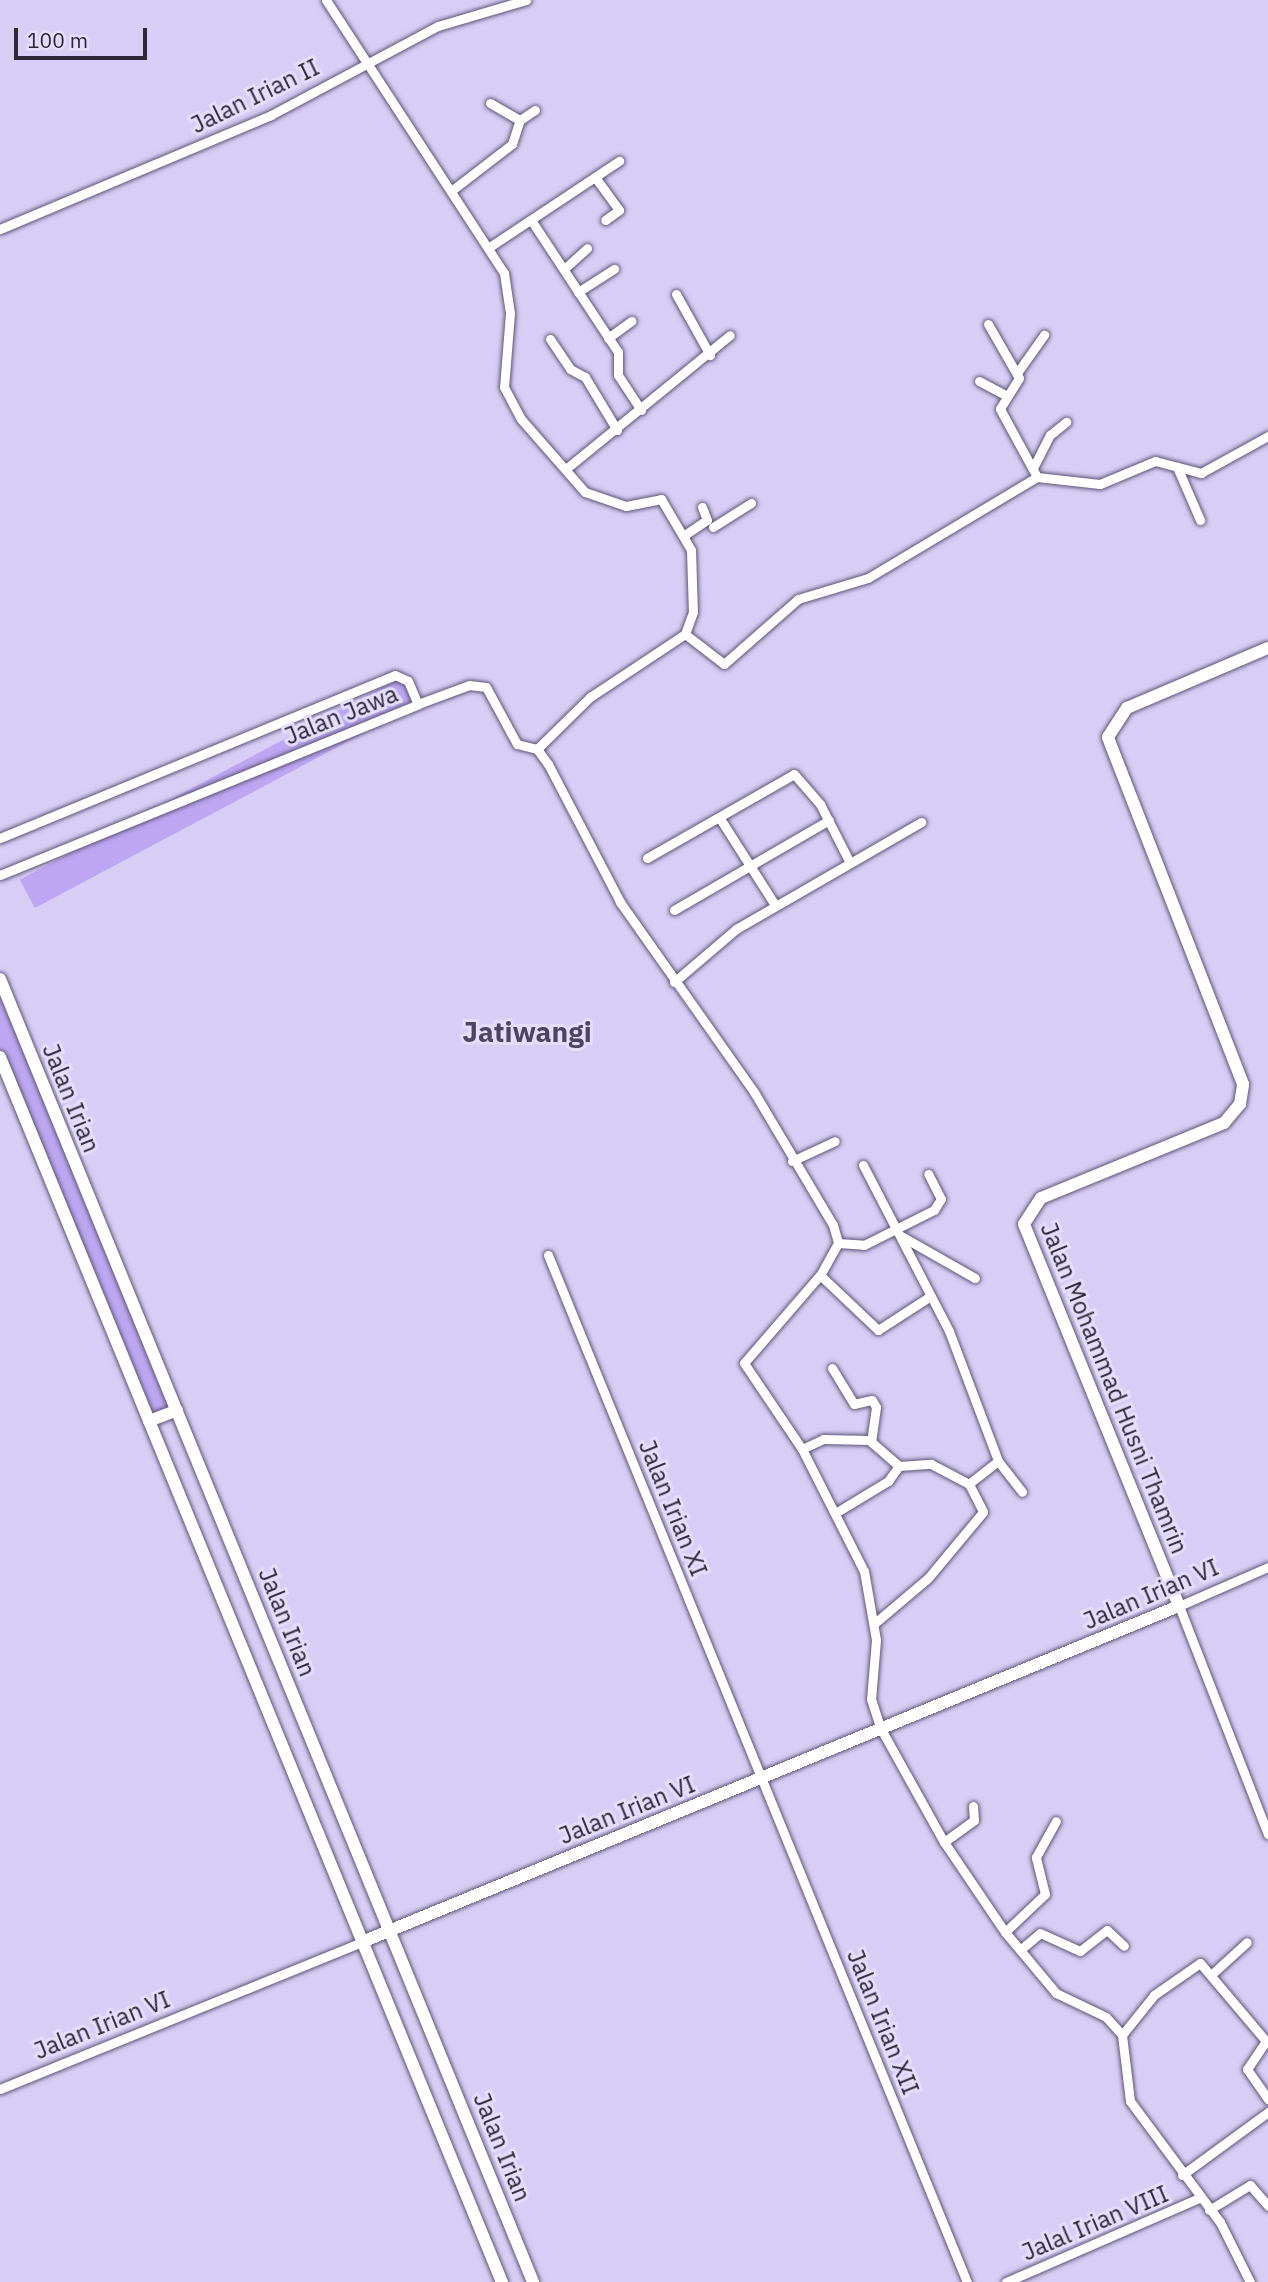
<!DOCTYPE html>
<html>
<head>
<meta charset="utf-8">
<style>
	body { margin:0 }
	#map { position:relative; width:1268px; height:2282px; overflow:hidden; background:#d8cef5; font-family:"IBM Plex Sans",sans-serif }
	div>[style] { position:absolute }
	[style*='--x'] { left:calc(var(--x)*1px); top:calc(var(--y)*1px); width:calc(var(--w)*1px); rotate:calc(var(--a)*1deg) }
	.green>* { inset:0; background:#bda7f2; transform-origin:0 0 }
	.roads { filter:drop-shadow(0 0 2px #5f5677) drop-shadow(0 0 2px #5f5677) }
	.street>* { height:9px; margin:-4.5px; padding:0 4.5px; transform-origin:4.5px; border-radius:4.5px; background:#fff }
	.secondary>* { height:12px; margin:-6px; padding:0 6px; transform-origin:6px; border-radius:6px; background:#fff }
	span { translate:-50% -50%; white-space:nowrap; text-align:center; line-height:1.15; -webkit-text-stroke:6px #e4ddfc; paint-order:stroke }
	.street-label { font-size:24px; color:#2c2837 }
	.quarter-label { font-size:28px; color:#4d4363; font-weight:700 }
	.scale { position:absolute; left:14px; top:28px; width:133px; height:32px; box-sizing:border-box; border:4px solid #2c2837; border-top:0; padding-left:9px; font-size:21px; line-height:24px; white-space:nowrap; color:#2c2837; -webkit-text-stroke:5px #e4ddfc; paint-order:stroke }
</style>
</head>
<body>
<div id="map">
	<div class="green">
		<i style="left:403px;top:676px;width:32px;height:434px;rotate:62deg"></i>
		<i style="clip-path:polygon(0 979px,177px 1410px,149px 1421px,0 1058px)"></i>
	</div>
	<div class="roads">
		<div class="street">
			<i style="--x:326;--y:0;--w:326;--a:56.9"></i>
			<i style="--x:504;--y:273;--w:40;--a:81.5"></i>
			<i style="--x:510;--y:313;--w:74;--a:94.6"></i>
			<i style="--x:504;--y:387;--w:36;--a:62"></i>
			<i style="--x:521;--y:419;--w:97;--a:48.8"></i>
			<i style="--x:585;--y:492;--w:43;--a:18.9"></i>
			<i style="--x:626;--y:506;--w:36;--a:-11"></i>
			<i style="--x:661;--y:499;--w:59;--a:59.5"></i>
			<i style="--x:691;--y:550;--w:62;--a:88.2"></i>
			<i style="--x:693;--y:612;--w:23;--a:110"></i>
			<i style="--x:685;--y:634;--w:114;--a:146.4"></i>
			<i style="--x:590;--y:697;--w:74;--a:135.5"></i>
			<i style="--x:490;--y:103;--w:34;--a:30"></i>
			<i style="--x:595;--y:177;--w:41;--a:54"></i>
			<i style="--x:619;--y:210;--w:17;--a:144"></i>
			<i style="--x:451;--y:191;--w:77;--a:-37.6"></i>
			<i style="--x:512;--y:144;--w:25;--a:-72"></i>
			<i style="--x:520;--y:120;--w:18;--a:-34"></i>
			<i style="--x:531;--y:220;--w:158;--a:56.6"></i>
			<i style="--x:618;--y:352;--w:23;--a:90"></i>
			<i style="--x:618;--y:375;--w:42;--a:56.7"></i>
			<i style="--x:0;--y:229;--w:294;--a:-22.8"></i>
			<i style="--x:271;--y:115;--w:189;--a:-28.1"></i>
			<i style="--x:438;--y:26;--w:92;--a:-16.5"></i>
			<i style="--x:491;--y:246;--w:154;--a:-33.6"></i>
			<i style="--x:564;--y:269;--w:31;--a:-42"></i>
			<i style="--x:578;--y:292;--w:43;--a:-32.6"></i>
			<i style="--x:676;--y:294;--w:70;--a:60.9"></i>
			<i style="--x:988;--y:324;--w:62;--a:60.1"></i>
			<i style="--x:1019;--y:378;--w:36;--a:122"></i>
			<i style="--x:1000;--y:409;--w:77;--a:61.4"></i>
			<i style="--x:608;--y:338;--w:29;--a:-36"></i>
			<i style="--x:550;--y:339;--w:36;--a:56"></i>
			<i style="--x:570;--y:369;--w:17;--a:28"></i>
			<i style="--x:585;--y:377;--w:62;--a:58.9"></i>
			<i style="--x:1017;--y:373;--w:47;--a:-54.6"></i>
			<i style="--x:979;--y:381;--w:32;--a:28"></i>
			<i style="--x:1177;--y:467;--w:58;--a:66.5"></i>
			<i style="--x:567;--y:468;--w:210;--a:-39.2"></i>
			<i style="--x:1033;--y:468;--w:37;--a:-63"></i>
			<i style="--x:1050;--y:435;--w:21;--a:-39"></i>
			<i style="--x:713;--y:527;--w:45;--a:-32.3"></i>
			<i style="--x:686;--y:534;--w:25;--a:-34"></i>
			<i style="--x:707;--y:520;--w:14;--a:-111"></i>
			<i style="--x:685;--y:634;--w:49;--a:37.6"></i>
			<i style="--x:724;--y:664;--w:98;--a:-41.3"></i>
			<i style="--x:798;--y:599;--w:73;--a:-16.7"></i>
			<i style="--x:868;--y:578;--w:197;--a:-30.9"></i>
			<i style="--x:1037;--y:477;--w:63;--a:6.3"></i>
			<i style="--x:1100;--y:484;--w:60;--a:-22.7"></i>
			<i style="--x:1155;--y:461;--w:48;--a:14.6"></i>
			<i style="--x:1201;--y:473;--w:77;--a:-28.9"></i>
			<i style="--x:719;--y:817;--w:104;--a:57.5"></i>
			<i style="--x:0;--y:838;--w:427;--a:-22.4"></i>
			<i style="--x:395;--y:675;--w:14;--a:25"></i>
			<i style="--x:408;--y:681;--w:25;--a:67"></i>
			<i style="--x:647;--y:858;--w:169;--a:-29.7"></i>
			<i style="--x:794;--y:774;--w:40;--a:49"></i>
			<i style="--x:820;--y:804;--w:66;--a:63"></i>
			<i style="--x:0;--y:875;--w:452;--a:-22.2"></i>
			<i style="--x:418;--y:704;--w:54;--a:-20.4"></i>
			<i style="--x:469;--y:685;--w:17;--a:7"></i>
			<i style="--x:486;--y:687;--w:65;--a:61.5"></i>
			<i style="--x:517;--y:744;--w:21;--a:14"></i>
			<i style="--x:537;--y:749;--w:19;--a:54"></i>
			<i style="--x:548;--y:764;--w:156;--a:62.4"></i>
			<i style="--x:620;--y:902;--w:232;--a:54.8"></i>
			<i style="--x:754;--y:1092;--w:155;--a:59.3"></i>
			<i style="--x:833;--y:1225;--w:19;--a:74"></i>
			<i style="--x:838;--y:1243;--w:37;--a:119"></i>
			<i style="--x:820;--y:1275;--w:116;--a:130.8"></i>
			<i style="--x:744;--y:1363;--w:104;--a:56"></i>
			<i style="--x:802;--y:1449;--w:137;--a:63.1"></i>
			<i style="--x:864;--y:1571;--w:70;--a:80.1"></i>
			<i style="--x:876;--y:1640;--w:59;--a:94.8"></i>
			<i style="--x:871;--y:1699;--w:32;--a:72"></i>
			<i style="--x:881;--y:1729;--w:129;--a:60.9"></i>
			<i style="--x:944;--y:1842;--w:109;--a:55.9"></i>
			<i style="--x:1005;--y:1932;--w:80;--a:50.1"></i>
			<i style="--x:1056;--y:1993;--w:55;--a:25.6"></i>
			<i style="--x:1106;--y:2017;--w:24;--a:48"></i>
			<i style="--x:1122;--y:2035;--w:66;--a:83.1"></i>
			<i style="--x:1130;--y:2101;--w:151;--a:53.4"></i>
			<i style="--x:1220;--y:2222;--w:67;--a:63.4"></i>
			<i style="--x:674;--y:910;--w:179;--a:-30.1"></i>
			<i style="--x:674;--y:982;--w:82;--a:-40.5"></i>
			<i style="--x:736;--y:929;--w:214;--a:-30"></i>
			<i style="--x:792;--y:1161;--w:47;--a:-24.9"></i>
			<i style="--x:863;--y:1165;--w:187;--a:62.6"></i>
			<i style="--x:949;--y:1331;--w:139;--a:69.3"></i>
			<i style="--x:998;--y:1461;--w:37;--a:142"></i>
			<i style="--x:969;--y:1484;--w:31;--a:63"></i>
			<i style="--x:983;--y:1512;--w:86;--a:129.8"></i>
			<i style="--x:928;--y:1578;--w:70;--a:139.7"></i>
			<i style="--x:901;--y:1236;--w:85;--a:29.6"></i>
			<i style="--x:838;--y:1243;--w:26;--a:4"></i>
			<i style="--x:864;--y:1245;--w:78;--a:-26.6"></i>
			<i style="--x:934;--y:1210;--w:13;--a:-58"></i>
			<i style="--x:941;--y:1199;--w:28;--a:-117"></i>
			<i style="--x:548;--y:1255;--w:1109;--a:67.81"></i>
			<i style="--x:820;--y:1275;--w:80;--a:43.5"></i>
			<i style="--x:878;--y:1330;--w:61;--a:-32.9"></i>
			<i style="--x:832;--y:1368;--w:42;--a:58.6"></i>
			<i style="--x:854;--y:1404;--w:18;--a:-13"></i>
			<i style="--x:872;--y:1400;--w:8;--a:60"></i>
			<i style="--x:876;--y:1407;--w:35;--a:98"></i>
			<i style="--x:802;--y:1449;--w:23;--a:-25"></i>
			<i style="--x:823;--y:1439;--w:46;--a:1.2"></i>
			<i style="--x:869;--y:1440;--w:40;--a:41"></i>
			<i style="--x:899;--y:1466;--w:32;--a:-4"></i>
			<i style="--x:931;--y:1464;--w:43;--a:27.8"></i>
			<i style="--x:998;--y:1461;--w:39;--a:52"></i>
			<i style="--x:837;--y:1512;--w:60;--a:-31.3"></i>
			<i style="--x:888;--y:1481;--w:19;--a:-54"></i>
			<i style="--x:1268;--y:1567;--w:97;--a:156.3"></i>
			<i style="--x:1179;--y:1606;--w:245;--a:68.7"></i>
			<i style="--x:944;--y:1842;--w:37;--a:-36"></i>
			<i style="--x:974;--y:1820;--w:14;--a:-94"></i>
			<i style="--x:1005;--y:1932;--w:55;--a:-43.5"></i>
			<i style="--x:1045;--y:1894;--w:38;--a:-104"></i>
			<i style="--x:1036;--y:1857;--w:41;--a:-60.9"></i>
			<i style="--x:1020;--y:1950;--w:26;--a:-40"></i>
			<i style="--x:1040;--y:1933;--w:44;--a:24.2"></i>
			<i style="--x:1080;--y:1951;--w:34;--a:-38"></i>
			<i style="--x:1107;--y:1930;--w:23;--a:43"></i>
			<i style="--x:1212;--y:1974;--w:47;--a:-42.4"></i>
			<i style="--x:1122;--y:2035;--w:51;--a:-51.3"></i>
			<i style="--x:1154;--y:1995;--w:56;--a:-34.8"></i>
			<i style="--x:1200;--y:1963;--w:102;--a:49.8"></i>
			<i style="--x:1266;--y:2041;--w:34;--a:124"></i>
			<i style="--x:1247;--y:2069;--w:37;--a:55"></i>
			<i style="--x:0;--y:2089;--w:391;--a:-22.1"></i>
			<i style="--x:1182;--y:2175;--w:107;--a:-36.2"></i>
			<i style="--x:1209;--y:2210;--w:48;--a:-31.4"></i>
			<i style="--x:1250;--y:2185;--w:28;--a:49"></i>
			<i style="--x:1006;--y:2282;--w:210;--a:-23.5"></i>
		</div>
		<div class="secondary">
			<i style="--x:0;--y:979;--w:1408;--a:67.75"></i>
			<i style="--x:0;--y:1057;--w:1324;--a:67.72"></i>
			<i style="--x:149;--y:1421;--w:30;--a:-21"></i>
			<i style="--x:362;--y:1942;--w:883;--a:-22.36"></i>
			<i style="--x:1179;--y:1606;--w:412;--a:-112.1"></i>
			<i style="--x:1024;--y:1224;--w:31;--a:-57"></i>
			<i style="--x:1041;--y:1198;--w:198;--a:-22.3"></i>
			<i style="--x:1224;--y:1123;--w:25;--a:-50"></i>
			<i style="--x:1240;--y:1104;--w:20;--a:-81"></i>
			<i style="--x:1243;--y:1084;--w:372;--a:-111.3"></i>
			<i style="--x:1108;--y:737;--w:35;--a:-57"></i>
			<i style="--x:1127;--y:708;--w:153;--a:-23.1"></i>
		</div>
	</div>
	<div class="street-label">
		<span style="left:255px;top:96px;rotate:-26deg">Jalan Irian II</span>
		<span style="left:341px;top:715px;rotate:-22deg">Jalan Jawa</span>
		<span style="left:71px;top:1098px;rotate:68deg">Jalan Irian</span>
		<span style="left:1114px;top:1388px;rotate:68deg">Jalan Mohammad Husni Thamrin</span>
		<span style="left:673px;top:1508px;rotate:68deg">Jalan Irian XI</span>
		<span style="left:1151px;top:1594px;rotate:-23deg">Jalan Irian VI</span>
		<span style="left:287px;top:1622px;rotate:68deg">Jalan Irian</span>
		<span style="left:627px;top:1810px;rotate:-22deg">Jalan Irian VI</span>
		<span style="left:883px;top:2022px;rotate:68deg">Jalan Irian XII</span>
		<span style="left:102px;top:2025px;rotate:-22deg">Jalan Irian VI</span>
		<span style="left:502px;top:2147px;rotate:68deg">Jalan Irian</span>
		<span style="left:1095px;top:2223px;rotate:-23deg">Jalal Irian VIII</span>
	</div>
	<div class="quarter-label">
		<span style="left:527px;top:1032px">Jatiwangi</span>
	</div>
	<div class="scale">100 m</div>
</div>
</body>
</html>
